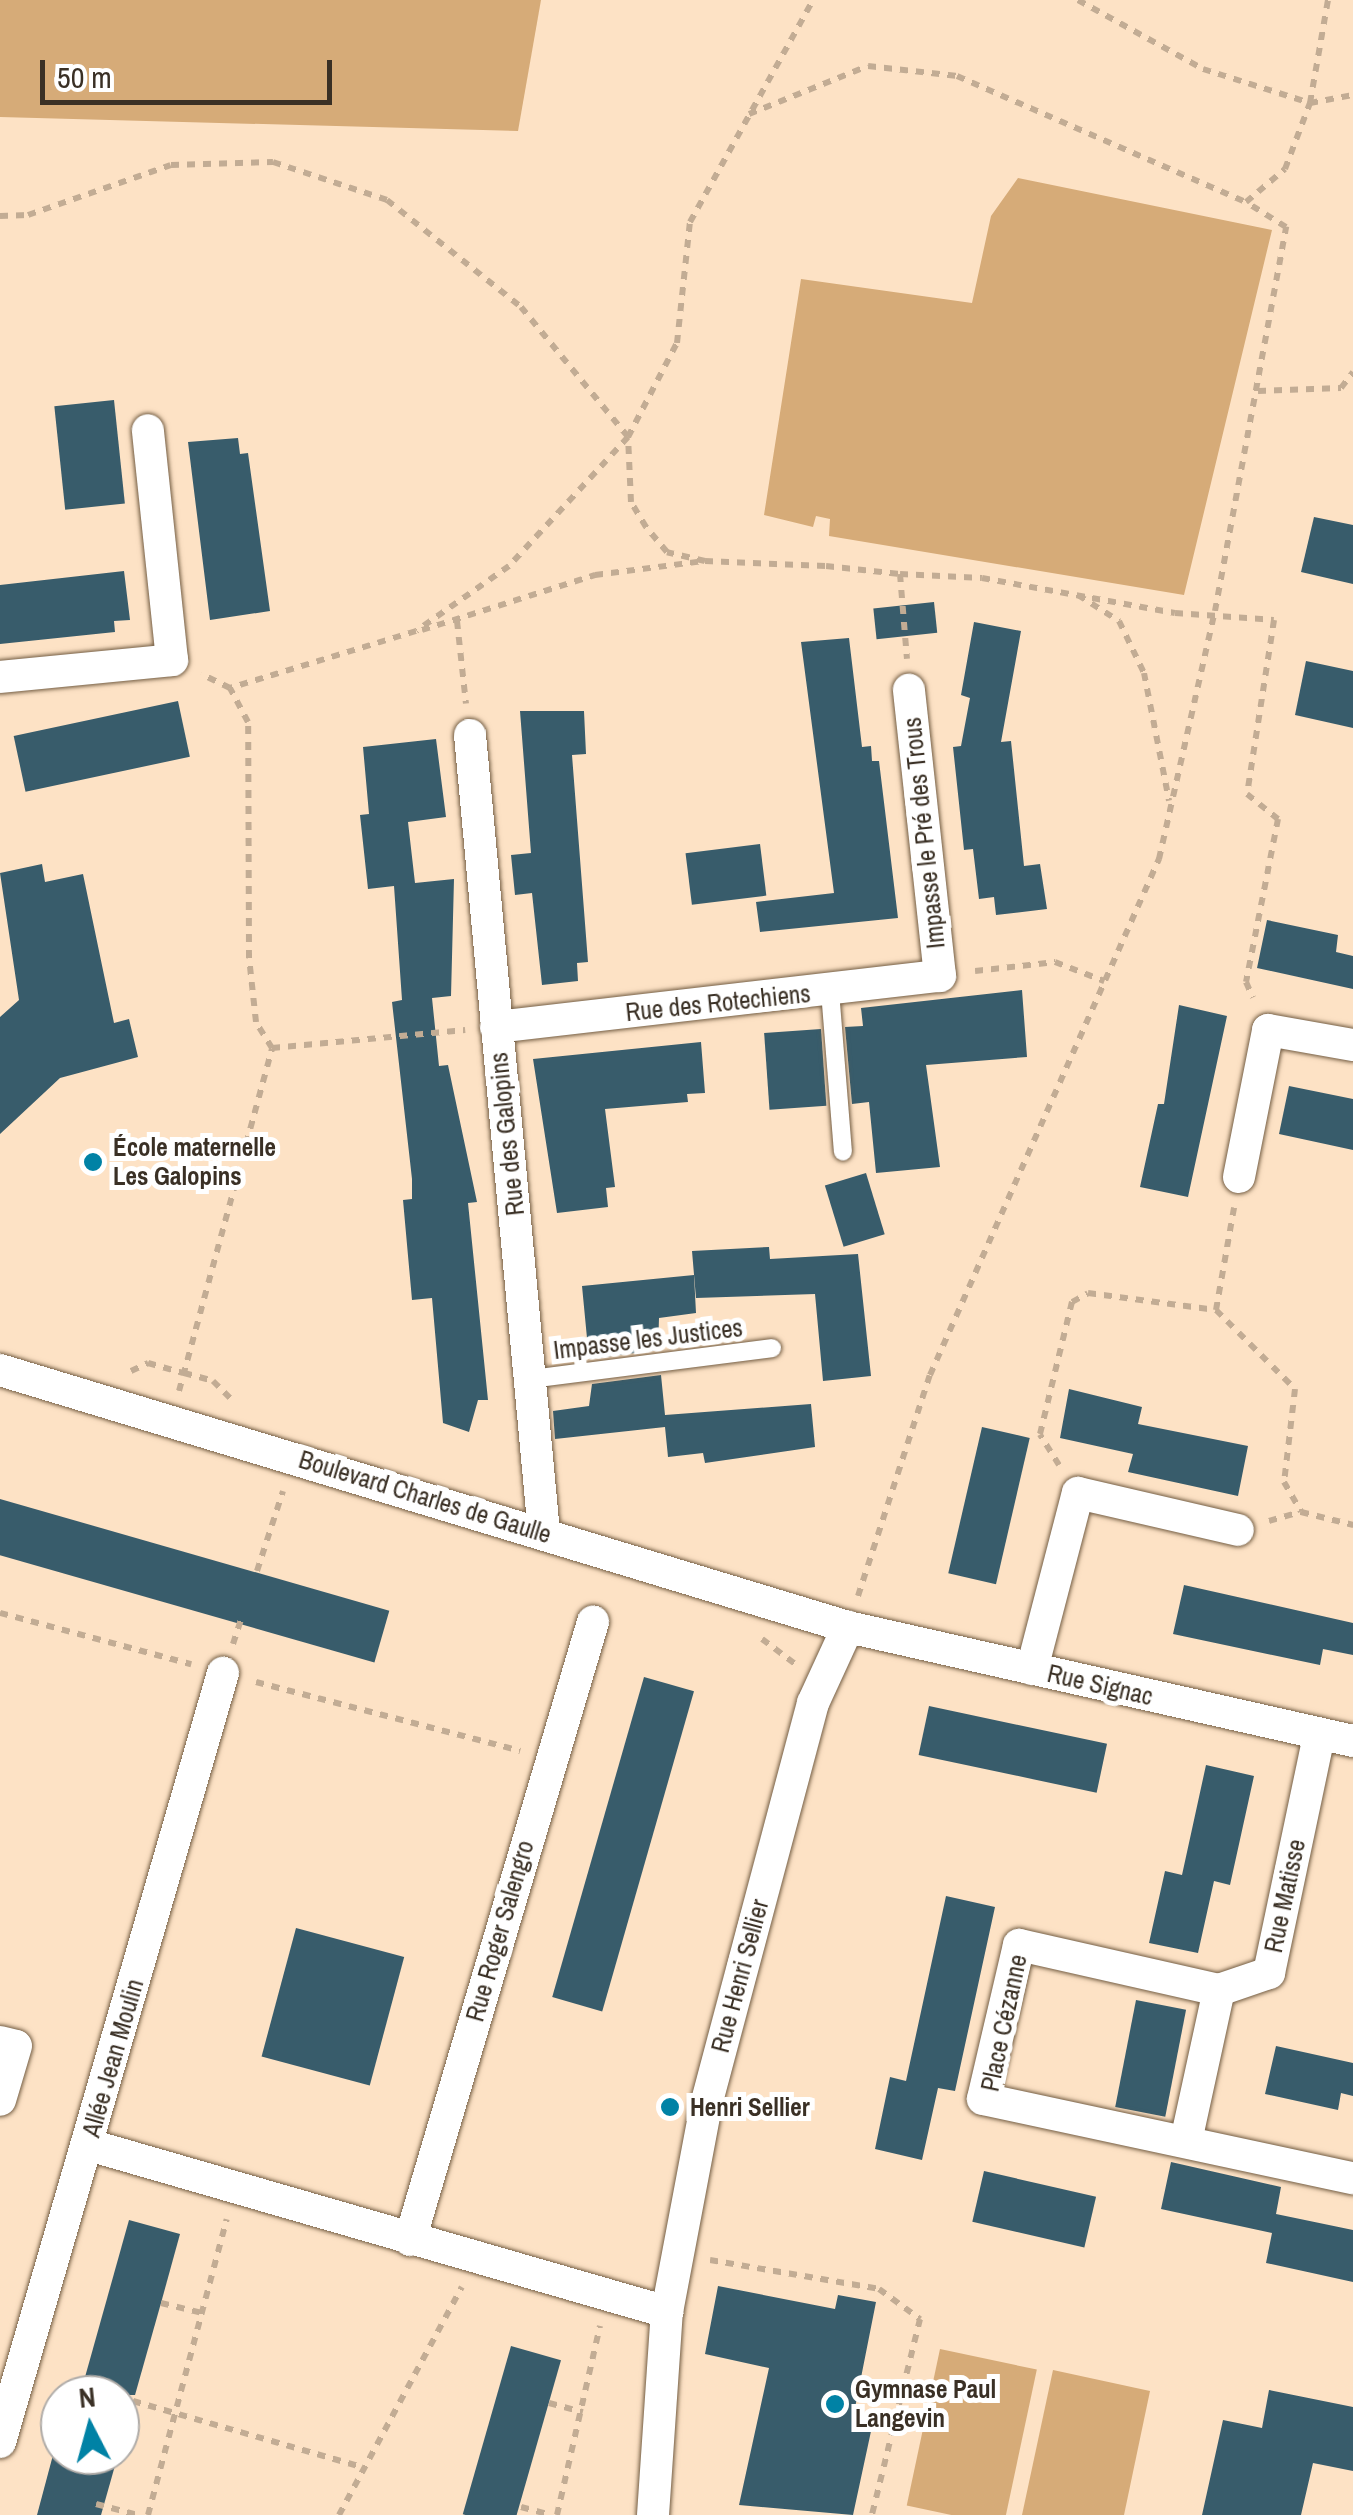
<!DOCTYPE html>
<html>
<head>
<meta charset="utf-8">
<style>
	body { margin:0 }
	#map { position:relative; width:1353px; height:2515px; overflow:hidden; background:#fde2c5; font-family:"Archivo Narrow",sans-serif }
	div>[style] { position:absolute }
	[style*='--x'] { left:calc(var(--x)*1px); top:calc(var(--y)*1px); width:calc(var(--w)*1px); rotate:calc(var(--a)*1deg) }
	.green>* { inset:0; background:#d6ab78; transform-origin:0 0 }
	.building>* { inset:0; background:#385c6b; transform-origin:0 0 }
	.path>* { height:6px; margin-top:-3px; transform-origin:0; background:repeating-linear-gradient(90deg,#c2ac94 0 8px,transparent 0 16px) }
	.roads { filter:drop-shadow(0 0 2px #745e44) drop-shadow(0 0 2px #745e44) }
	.lane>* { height:18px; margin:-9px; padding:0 9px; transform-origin:9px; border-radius:9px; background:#fff }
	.street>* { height:32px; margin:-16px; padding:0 16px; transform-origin:16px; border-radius:16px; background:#fff }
	.dots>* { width:28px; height:28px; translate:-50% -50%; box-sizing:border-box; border:5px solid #fff; border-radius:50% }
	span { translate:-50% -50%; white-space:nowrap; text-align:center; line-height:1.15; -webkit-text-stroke:10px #fff; paint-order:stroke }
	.street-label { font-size:25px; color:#3a3025 }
	.poi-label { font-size:25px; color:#3a3025; font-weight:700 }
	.left { translate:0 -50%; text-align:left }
	.north { position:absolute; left:40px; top:2375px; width:100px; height:100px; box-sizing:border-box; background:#fff; border:2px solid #b0aca8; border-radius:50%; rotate:354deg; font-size:28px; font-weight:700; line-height:40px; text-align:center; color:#3a3025 }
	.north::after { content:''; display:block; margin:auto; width:35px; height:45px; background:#0082a5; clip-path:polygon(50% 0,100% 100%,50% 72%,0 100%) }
	.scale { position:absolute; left:40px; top:60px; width:292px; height:45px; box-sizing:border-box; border:5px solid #3a3025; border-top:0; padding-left:12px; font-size:30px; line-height:35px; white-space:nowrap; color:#3a3025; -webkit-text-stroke:8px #fff; paint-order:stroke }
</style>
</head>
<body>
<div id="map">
	<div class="green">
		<i style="clip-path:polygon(0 0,541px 0,518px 131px,0 117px)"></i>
		<i style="clip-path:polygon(1018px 178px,1272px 230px,1184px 595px,829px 536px,830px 519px,816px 516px,813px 527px,764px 515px,801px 279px,972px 303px,991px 216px)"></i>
		<i style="left:940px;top:2349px;width:99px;height:160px;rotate:12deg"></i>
		<i style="clip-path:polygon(1053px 2370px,1150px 2391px,1124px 2515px,1022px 2515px)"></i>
	</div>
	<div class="building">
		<i style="left:114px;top:400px;width:104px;height:60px;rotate:84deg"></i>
		<i style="clip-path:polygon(238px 438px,240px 454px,248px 453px,270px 611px,210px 620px,188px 442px)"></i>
		<i style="clip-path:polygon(1314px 517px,1353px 525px,1353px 584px,1301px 572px)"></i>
		<i style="clip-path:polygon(124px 571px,130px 620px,114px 621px,115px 632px,0 644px,0 585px)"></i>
		<i style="left:934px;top:602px;width:31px;height:61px;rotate:84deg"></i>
		<i style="clip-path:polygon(974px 622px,1021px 631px,1001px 742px,1011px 741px,1024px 866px,1040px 864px,1047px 909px,996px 915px,994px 897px,979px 899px,973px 849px,964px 850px,953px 747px,961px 746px,970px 698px,961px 695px)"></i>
		<i style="clip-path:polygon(849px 638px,862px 747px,871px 746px,872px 761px,879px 761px,898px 918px,760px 932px,756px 902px,834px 893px,801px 642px)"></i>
		<i style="clip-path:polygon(1306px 661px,1353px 671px,1353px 728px,1295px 715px)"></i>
		<i style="left:178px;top:701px;width:57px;height:168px;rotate:78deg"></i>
		<i style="clip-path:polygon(520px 711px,584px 711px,586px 754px,572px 755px,588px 962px,577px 963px,578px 981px,542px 985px,532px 893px,515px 895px,511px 855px,531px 853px)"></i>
		<i style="clip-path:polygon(436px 739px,446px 817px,408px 822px,415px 883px,454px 879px,451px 996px,432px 998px,439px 1066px,448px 1065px,477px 1202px,468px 1203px,488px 1400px,478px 1400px,469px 1432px,443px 1423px,432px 1298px,412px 1300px,403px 1200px,412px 1199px,412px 1179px,392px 1002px,402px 1000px,394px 886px,368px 889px,360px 815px,369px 814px,363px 747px)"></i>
		<i style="left:760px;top:844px;width:52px;height:75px;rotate:83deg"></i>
		<i style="clip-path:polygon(42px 864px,45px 882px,83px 874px,114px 1023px,129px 1019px,138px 1057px,60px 1078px,0 1134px,0 1017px,19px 1000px,0 873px)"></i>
		<i style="clip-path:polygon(1267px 920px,1338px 935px,1336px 952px,1353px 956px,1353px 989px,1257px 968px)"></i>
		<i style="clip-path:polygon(1022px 990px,1027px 1057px,926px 1065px,940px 1167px,876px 1173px,869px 1102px,852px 1104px,845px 1027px,863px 1026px,861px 1008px)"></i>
		<i style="clip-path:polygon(1179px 1005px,1227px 1016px,1188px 1197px,1140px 1187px,1158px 1104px,1164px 1104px)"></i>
		<i style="left:821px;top:1029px;width:77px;height:57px;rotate:86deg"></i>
		<i style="clip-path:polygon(701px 1042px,705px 1093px,687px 1094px,688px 1102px,605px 1109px,615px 1187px,606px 1188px,608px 1207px,557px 1213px,533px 1059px)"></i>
		<i style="clip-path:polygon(1289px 1086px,1353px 1099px,1353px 1150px,1279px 1134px)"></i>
		<i style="left:866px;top:1173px;width:64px;height:43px;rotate:73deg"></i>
		<i style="clip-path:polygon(769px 1247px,770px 1259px,858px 1254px,871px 1376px,823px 1381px,815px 1294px,696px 1298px,692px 1251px)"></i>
		<i style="clip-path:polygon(694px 1275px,696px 1313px,659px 1318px,658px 1350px,589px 1359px,582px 1286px)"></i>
		<i style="clip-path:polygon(661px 1375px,665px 1415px,811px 1404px,815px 1447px,705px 1463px,703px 1453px,668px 1457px,665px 1427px,555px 1439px,553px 1411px,589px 1406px,592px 1384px)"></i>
		<i style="clip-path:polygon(1069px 1389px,1142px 1407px,1138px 1424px,1248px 1446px,1238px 1496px,1128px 1472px,1133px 1454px,1060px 1438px)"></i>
		<i style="left:982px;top:1427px;width:49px;height:150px;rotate:13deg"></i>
		<i style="left:0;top:1499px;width:405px;height:54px;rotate:16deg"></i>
		<i style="clip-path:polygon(1184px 1585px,1353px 1623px,1353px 1655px,1323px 1649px,1320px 1665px,1173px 1634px)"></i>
		<i style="left:644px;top:1677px;width:52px;height:333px;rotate:16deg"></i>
		<i style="left:929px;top:1706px;width:182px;height:50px;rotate:12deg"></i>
		<i style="clip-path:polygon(1206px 1765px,1254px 1776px,1230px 1885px,1214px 1881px,1198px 1953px,1149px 1943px,1165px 1871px,1182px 1875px)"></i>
		<i style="clip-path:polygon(946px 1896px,995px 1907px,955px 2091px,938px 2088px,922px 2160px,875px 2149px,890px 2077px,906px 2081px)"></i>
		<i style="left:296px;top:1928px;width:112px;height:133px;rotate:15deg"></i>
		<i style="left:1136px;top:2000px;width:51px;height:109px;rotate:11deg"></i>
		<i style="clip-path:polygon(1276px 2046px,1353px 2063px,1353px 2096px,1341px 2093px,1338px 2110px,1265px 2094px)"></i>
		<i style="clip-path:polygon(1171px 2162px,1281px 2187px,1276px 2214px,1353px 2230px,1353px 2282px,1266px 2263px,1272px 2233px,1161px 2209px)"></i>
		<i style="left:984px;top:2171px;width:115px;height:52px;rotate:13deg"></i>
		<i style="clip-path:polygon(129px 2220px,180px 2234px,161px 2303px,135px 2395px,80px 2395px)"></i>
		<i style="clip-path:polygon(718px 2286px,835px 2309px,838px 2295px,876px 2302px,853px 2418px,873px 2422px,853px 2515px,739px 2505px,769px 2368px,705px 2354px)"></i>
		<i style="left:511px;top:2346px;width:52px;height:175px;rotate:16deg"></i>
		<i style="clip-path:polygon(1269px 2390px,1353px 2407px,1353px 2471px,1313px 2463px,1301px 2515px,1202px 2515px,1223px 2420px,1262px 2428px)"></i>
		<i style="clip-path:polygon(53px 2455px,118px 2455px,101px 2515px,37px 2515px)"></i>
	</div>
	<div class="path">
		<i style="--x:1078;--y:0;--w:143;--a:28.9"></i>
		<i style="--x:1203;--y:69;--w:112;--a:17.6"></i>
		<i style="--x:1310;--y:103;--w:44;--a:-10.5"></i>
		<i style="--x:749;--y:114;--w:128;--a:-22"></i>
		<i style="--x:868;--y:66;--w:90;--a:6.4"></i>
		<i style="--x:957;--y:76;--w:315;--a:23.6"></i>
		<i style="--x:0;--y:216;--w:28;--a:-2"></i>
		<i style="--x:28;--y:215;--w:151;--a:-19.3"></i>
		<i style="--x:171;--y:165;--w:102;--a:-1.7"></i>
		<i style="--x:273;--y:162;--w:120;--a:18.4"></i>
		<i style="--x:387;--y:200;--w:171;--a:38.6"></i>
		<i style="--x:521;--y:307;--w:168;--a:50.5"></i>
		<i style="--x:628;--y:437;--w:176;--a:132.7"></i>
		<i style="--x:509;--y:566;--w:113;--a:145"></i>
		<i style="--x:416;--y:631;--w:195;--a:163"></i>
		<i style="--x:1258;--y:391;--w:83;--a:-2.1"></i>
		<i style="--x:1341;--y:388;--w:20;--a:-53"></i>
		<i style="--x:705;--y:561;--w:39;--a:-167"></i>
		<i style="--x:667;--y:552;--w:33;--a:-130"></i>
		<i style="--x:646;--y:527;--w:29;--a:-121"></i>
		<i style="--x:631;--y:502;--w:65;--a:-92.6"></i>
		<i style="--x:628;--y:437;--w:106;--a:-62.5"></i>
		<i style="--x:677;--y:343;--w:122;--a:-83.9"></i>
		<i style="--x:690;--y:222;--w:254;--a:-61"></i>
		<i style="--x:900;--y:574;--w:82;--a:2.8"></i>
		<i style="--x:982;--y:578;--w:196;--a:10.3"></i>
		<i style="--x:1175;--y:613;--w:99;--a:4"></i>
		<i style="--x:1274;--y:620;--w:176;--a:98.8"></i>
		<i style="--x:1247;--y:794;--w:40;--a:39"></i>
		<i style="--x:1278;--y:819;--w:166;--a:101.1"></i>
		<i style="--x:1246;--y:982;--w:17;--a:66"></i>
		<i style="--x:1078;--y:595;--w:49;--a:32.4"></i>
		<i style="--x:1119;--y:621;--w:58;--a:64.3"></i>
		<i style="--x:1144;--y:673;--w:130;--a:78.9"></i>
		<i style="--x:457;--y:621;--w:83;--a:83.8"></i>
		<i style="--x:422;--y:630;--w:182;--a:-17.6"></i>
		<i style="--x:595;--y:575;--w:111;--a:-7.3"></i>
		<i style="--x:705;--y:561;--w:121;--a:2.4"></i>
		<i style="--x:826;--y:566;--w:74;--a:6.2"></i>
		<i style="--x:900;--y:574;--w:85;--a:85.3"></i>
		<i style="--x:975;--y:971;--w:81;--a:-6.4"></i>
		<i style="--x:1055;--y:962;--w:53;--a:21.2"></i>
		<i style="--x:272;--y:1048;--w:194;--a:-5.3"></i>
		<i style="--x:1216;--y:1310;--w:104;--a:-80"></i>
		<i style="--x:131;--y:1371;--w:19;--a:-25"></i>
		<i style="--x:148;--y:1363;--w:37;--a:16"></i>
		<i style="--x:184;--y:1373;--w:30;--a:15"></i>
		<i style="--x:213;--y:1381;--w:25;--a:45"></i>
		<i style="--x:179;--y:1391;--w:355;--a:-74.8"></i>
		<i style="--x:272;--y:1048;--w:31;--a:-122"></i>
		<i style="--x:256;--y:1022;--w:64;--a:-96.2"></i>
		<i style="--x:249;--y:958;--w:236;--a:-90.2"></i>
		<i style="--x:248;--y:722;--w:38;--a:-118"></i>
		<i style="--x:230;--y:688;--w:32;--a:-154"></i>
		<i style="--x:1059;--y:1465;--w:36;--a:-122"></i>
		<i style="--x:1040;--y:1434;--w:136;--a:-76.4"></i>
		<i style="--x:1072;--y:1302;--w:18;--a:-29"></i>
		<i style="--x:1088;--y:1293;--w:129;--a:7.6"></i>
		<i style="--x:1216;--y:1310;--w:112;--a:45"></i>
		<i style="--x:1295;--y:1389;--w:94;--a:96.7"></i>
		<i style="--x:1284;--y:1482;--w:34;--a:60"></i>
		<i style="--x:1301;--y:1512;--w:54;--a:14"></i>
		<i style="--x:1269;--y:1521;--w:33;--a:-16"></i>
		<i style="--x:257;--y:1571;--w:84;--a:-72"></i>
		<i style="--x:858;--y:1596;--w:232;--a:-72"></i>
		<i style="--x:930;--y:1375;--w:565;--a:-66.07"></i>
		<i style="--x:1159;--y:859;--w:254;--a:-77.3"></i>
		<i style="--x:1215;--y:611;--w:391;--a:-79.5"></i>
		<i style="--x:1286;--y:227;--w:47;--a:-148"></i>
		<i style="--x:1246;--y:202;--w:51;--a:-40.2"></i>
		<i style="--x:1285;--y:169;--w:71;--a:-69.3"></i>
		<i style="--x:1310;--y:103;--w:105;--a:-80.1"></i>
		<i style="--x:0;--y:1613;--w:198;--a:15"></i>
		<i style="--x:762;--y:1639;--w:41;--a:37.1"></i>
		<i style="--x:233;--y:1644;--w:26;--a:-72"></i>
		<i style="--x:256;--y:1682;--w:273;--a:14.6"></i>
		<i style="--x:710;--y:2260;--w:171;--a:9.7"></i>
		<i style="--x:879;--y:2289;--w:51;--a:36.2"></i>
		<i style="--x:920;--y:2319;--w:202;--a:103.8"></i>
		<i style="--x:161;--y:2303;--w:42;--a:13.7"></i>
		<i style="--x:133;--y:2401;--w:238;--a:16.1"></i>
		<i style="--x:549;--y:2403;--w:35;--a:15"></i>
		<i style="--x:96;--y:2504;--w:43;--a:14.7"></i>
		<i style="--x:521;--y:2507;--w:30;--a:15"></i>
		<i style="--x:148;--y:2515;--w:306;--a:-75.1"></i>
		<i style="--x:339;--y:2515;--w:259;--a:-61.7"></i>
		<i style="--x:557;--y:2515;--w:194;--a:-77.2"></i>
	</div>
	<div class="roads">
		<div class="lane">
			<i style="--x:830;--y:991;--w:161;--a:85.4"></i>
			<i style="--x:531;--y:1379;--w:243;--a:-7.3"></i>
		</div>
		<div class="street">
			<i style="--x:0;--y:677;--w:173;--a:-5.6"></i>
			<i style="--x:172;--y:660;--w:231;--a:-96"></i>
			<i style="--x:470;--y:735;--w:800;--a:84.7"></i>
			<i style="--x:496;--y:1027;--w:447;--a:-6.6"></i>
			<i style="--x:940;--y:976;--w:288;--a:-96.2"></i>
			<i style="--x:1239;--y:1177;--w:150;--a:-78.8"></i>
			<i style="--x:1268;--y:1030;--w:86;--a:10"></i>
			<i style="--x:0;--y:1370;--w:886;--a:16.86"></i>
			<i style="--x:848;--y:1627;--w:518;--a:12.72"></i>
			<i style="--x:1032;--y:1669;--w:182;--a:-75.4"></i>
			<i style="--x:1078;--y:1493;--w:164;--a:13"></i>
			<i style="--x:1219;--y:1990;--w:205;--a:-167.3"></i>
			<i style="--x:1019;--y:1945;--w:158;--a:103.2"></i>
			<i style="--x:983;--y:2099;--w:378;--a:12.1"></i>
			<i style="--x:0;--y:2042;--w:16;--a:14"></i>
			<i style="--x:16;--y:2046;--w:56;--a:106.5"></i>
			<i style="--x:1186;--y:2141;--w:155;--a:-77.7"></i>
			<i style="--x:1219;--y:1990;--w:53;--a:-18.8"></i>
			<i style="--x:1269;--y:1973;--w:243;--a:-78.1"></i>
			<i style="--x:89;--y:2145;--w:602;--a:16.12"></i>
			<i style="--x:410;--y:2240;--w:645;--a:-73.51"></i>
			<i style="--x:0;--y:2442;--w:801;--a:-73.83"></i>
			<i style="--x:653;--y:2515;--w:203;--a:-86.1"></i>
			<i style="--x:667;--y:2312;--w:211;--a:-79.3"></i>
			<i style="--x:706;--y:2105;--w:416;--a:-75.1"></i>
			<i style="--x:813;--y:1703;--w:84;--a:-65.3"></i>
		</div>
	</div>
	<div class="dots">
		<i style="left:93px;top:1162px;background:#0082a5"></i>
		<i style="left:670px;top:2107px;background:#0082a5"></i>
		<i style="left:835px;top:2404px;background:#0082a5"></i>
	</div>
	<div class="street-label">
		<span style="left:924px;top:833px;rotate:-96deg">Impasse le Pré des Trous</span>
		<span style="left:718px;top:1003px;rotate:-6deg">Rue des Rotechiens</span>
		<span style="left:507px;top:1134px;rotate:-96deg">Rue des Galopins</span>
		<span style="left:648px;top:1339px;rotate:-7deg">Impasse les Justices</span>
		<span style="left:425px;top:1497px;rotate:17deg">Boulevard Charles de Gaulle</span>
		<span style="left:1100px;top:1685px;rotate:13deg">Rue Signac</span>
		<span style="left:1285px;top:1896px;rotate:-78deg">Rue Matisse</span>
		<span style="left:500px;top:1931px;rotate:-74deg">Rue Roger Salengro</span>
		<span style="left:740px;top:1976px;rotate:-75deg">Rue Henri Sellier</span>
		<span style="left:1004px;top:2023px;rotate:-78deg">Place Cézanne</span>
		<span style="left:113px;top:2058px;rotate:-74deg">Allée Jean Moulin</span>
	</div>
	<div class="poi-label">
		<span class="left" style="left:113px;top:1162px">École maternelle<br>Les Galopins</span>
		<span class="left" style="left:690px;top:2107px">Henri Sellier</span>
		<span class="left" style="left:855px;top:2404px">Gymnase Paul<br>Langevin</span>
	</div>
	<div class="north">N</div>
	<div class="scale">50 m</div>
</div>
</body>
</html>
